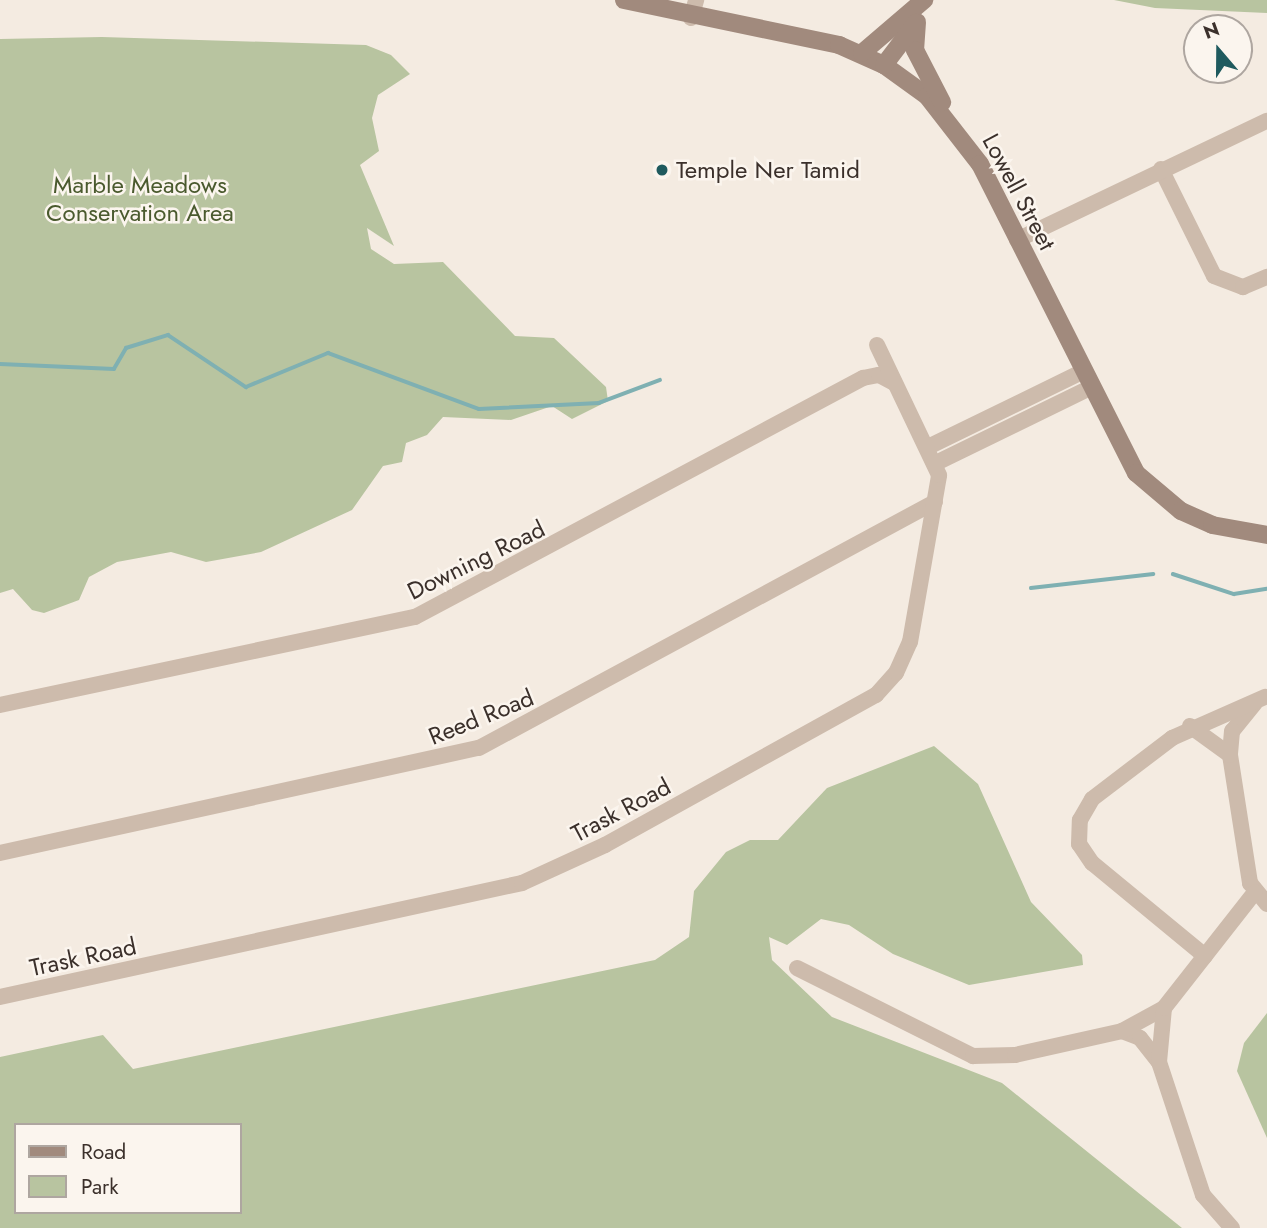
<!DOCTYPE html>
<html>
<head>
<meta charset="utf-8">
<style>
	body { margin:0 }
	#map { position:relative; width:1267px; height:1228px; overflow:hidden; background:#f4ebe1; font-family:Jost,sans-serif }
	div>[style] { position:absolute }
	[style*='--x'] { left:calc(var(--x)*1px); top:calc(var(--y)*1px); width:calc(var(--w)*1px); rotate:calc(var(--a)*1deg) }
	.green>* { inset:0; background:#b8c4a0 }
	.stream>* { height:3.5px; margin:-1.75px; padding:0 1.75px; transform-origin:1.75px; border-radius:1.75px; background:#7fb0b2 }
	.street>* { height:16px; margin:-8px; padding:0 8px; transform-origin:8px; border-radius:8px; background:#cdbbac }
	.secondary>* { height:18px; margin:-9px; padding:0 9px; transform-origin:9px; border-radius:9px; background:#a18a7d }
	.dots>* { width:19px; height:19px; translate:-50% -50%; box-sizing:border-box; border:4px solid #fbf5ee; border-radius:50% }
	span { translate:-50% -50%; white-space:nowrap; text-align:center; line-height:1.15; -webkit-text-stroke:5px #fbf5ee; paint-order:stroke }
	.poi-label { font-size:24px; color:#3b302b }
	.left { translate:0 -50%; text-align:left }
	.park-label { font-size:24px; color:#4a5a2e }
	.street-label { font-size:24px; color:#3b302b }
	.legend { position:absolute; left:14px; top:1123px; width:228px; height:91px; box-sizing:border-box; background:#fbf5ee; border:2px solid #aea6a0; margin:0; padding:9px 12px; list-style:none; font-size:21px; color:#3b302b }
	.legend li { display:flex; align-items:center; gap:14px; height:35px }
	.legend b { width:35px; border:2px solid #aea6a0 }
	.north { position:absolute; left:1183px; top:14px; width:70px; height:70px; box-sizing:border-box; background:#fbf5ee; border:2px solid #aea6a0; border-radius:50%; rotate:340deg; font-size:19px; font-weight:700; line-height:28px; text-align:center; color:#3b302b }
	.north::after { content:''; display:block; margin:auto; width:24px; height:32px; background:#1f5a5e; clip-path:polygon(50% 0,100% 100%,50% 72%,0 100%) }
</style>
</head>
<body>
<div id="map">
	<div class="green">
		<i style="clip-path:polygon(1114px 0,1267px 0,1267px 13px,1155px 8px)"></i>
		<i style="clip-path:polygon(102px 37px,366px 45px,391px 55px,410px 74px,378px 95px,372px 118px,379px 151px,360px 165px,394px 246px,367px 228px,371px 249px,394px 264px,443px 262px,515px 336px,554px 338px,606px 387px,608px 401px,572px 419px,552px 406px,511px 420px,443px 417px,427px 435px,406px 443px,402px 462px,383px 466px,352px 510px,261px 552px,206px 562px,171px 552px,117px 562px,89px 577px,79px 600px,44px 613px,32px 610px,13px 589px,0 593px,0 39px)"></i>
		<i style="clip-path:polygon(evenodd,934px 746px,978px 784px,1031px 902px,1082px 955px,1083px 965px,969px 985px,893px 954px,849px 925px,821px 919px,787px 945px,769px 937px,772px 960px,832px 1017px,1002px 1083px,1182px 1228px,0 1228px,0 1057px,103px 1035px,133px 1069px,655px 960px,689px 937px,694px 891px,726px 852px,750px 840px,778px 840px,827px 788px,934px 746px,16px 1125px,240px 1125px,240px 1212px,16px 1212px,16px 1125px)"></i>
		<i style="clip-path:polygon(1267px 1013px,1267px 1138px,1237px 1071px,1244px 1043px)"></i>
	</div>
	<div class="stream">
		<i style="--x:0;--y:364;--w:114;--a:2.5"></i>
		<i style="--x:114;--y:369;--w:24;--a:-60"></i>
		<i style="--x:126;--y:348;--w:44;--a:-17.2"></i>
		<i style="--x:168;--y:335;--w:94;--a:33.7"></i>
		<i style="--x:246;--y:387;--w:89;--a:-22.5"></i>
		<i style="--x:328;--y:353;--w:161;--a:20.3"></i>
		<i style="--x:479;--y:409;--w:120;--a:-2.9"></i>
		<i style="--x:599;--y:403;--w:65;--a:-20.7"></i>
		<i style="--x:1173;--y:574;--w:64;--a:18.2"></i>
		<i style="--x:1234;--y:594;--w:33;--a:-9"></i>
		<i style="--x:1031;--y:588;--w:123;--a:-6.5"></i>
	</div>
	<div class="street">
		<i style="--x:691;--y:18;--w:19;--a:-74"></i>
		<i style="--x:1161;--y:169;--w:119;--a:63.6"></i>
		<i style="--x:1214;--y:276;--w:31;--a:21"></i>
		<i style="--x:1243;--y:287;--w:26;--a:-23"></i>
		<i style="--x:1017;--y:240;--w:277;--a:-25.5"></i>
		<i style="--x:928;--y:447;--w:171;--a:-26"></i>
		<i style="--x:936;--y:463;--w:171;--a:-26"></i>
		<i style="--x:1255;--y:703;--w:36;--a:129"></i>
		<i style="--x:1232;--y:731;--w:24;--a:95"></i>
		<i style="--x:1230;--y:755;--w:130;--a:81.1"></i>
		<i style="--x:1250;--y:883;--w:27;--a:51"></i>
		<i style="--x:0;--y:705;--w:424;--a:-12"></i>
		<i style="--x:415;--y:617;--w:508;--a:-28.08"></i>
		<i style="--x:863;--y:378;--w:16;--a:-11"></i>
		<i style="--x:879;--y:375;--w:17;--a:28"></i>
		<i style="--x:1190;--y:726;--w:49;--a:35.9"></i>
		<i style="--x:0;--y:853;--w:490;--a:-12.4"></i>
		<i style="--x:479;--y:748;--w:518;--a:-28.35"></i>
		<i style="--x:1205;--y:956;--w:146;--a:-140.5"></i>
		<i style="--x:1092;--y:863;--w:23;--a:-124"></i>
		<i style="--x:1079;--y:844;--w:24;--a:-88"></i>
		<i style="--x:1080;--y:820;--w:24;--a:-60"></i>
		<i style="--x:1092;--y:799;--w:101;--a:-37.3"></i>
		<i style="--x:1172;--y:738;--w:102;--a:-23.8"></i>
		<i style="--x:797;--y:968;--w:197;--a:26.6"></i>
		<i style="--x:973;--y:1056;--w:42;--a:-1.4"></i>
		<i style="--x:1015;--y:1055;--w:110;--a:-12.6"></i>
		<i style="--x:1122;--y:1031;--w:19;--a:21"></i>
		<i style="--x:1140;--y:1038;--w:31;--a:52"></i>
		<i style="--x:1159;--y:1062;--w:140;--a:71.7"></i>
		<i style="--x:1203;--y:1195;--w:44;--a:48.7"></i>
		<i style="--x:0;--y:997;--w:534;--a:-12.32"></i>
		<i style="--x:522;--y:883;--w:91;--a:-24.6"></i>
		<i style="--x:605;--y:845;--w:310;--a:-29"></i>
		<i style="--x:876;--y:695;--w:30;--a:-48"></i>
		<i style="--x:896;--y:673;--w:34;--a:-66"></i>
		<i style="--x:910;--y:642;--w:169;--a:-80.1"></i>
		<i style="--x:939;--y:475;--w:144;--a:-115.5"></i>
		<i style="--x:1122;--y:1031;--w:48;--a:-28.7"></i>
		<i style="--x:1159;--y:1062;--w:54;--a:-84.7"></i>
		<i style="--x:1164;--y:1008;--w:147;--a:-51.9"></i>
	</div>
	<div class="secondary">
		<i style="--x:624;--y:0;--w:220;--a:11.8"></i>
		<i style="--x:839;--y:45;--w:49;--a:24"></i>
		<i style="--x:884;--y:65;--w:53;--a:35.8"></i>
		<i style="--x:927;--y:96;--w:86;--a:52.1"></i>
		<i style="--x:980;--y:164;--w:346;--a:63.2"></i>
		<i style="--x:1136;--y:473;--w:59;--a:40.2"></i>
		<i style="--x:1181;--y:511;--w:34;--a:24"></i>
		<i style="--x:1212;--y:525;--w:56;--a:10.3"></i>
		<i style="--x:917;--y:22;--w:28;--a:94"></i>
		<i style="--x:915;--y:50;--w:59;--a:62.6"></i>
		<i style="--x:862;--y:53;--w:82;--a:-40.5"></i>
		<i style="--x:884;--y:65;--w:53;--a:-52.7"></i>
	</div>
	<div class="dots">
		<i style="left:662px;top:170px;background:#1f5a5e"></i>
	</div>
	<div class="poi-label">
		<span class="left" style="left:676px;top:170px">Temple Ner Tamid</span>
	</div>
	<div class="park-label">
		<span style="left:140px;top:199px">Marble Meadows<br>Conservation Area</span>
	</div>
	<div class="street-label">
		<span style="left:1019px;top:192px;rotate:62deg">Lowell Street</span>
		<span style="left:476px;top:560px;rotate:-26deg">Downing Road</span>
		<span style="left:481px;top:717px;rotate:-22deg">Reed Road</span>
		<span style="left:621px;top:810px;rotate:-28deg">Trask Road</span>
		<span style="left:83px;top:957px;rotate:-12deg">Trask Road</span>
	</div>
	<ul class="legend">
	<li><b style="height:9px;background:#a18a7d"></b>Road</li>
	<li><b style="height:19px;background:#b8c4a0"></b>Park</li>
	</ul>
	<div class="north">N</div>
</div>
</body>
</html>
